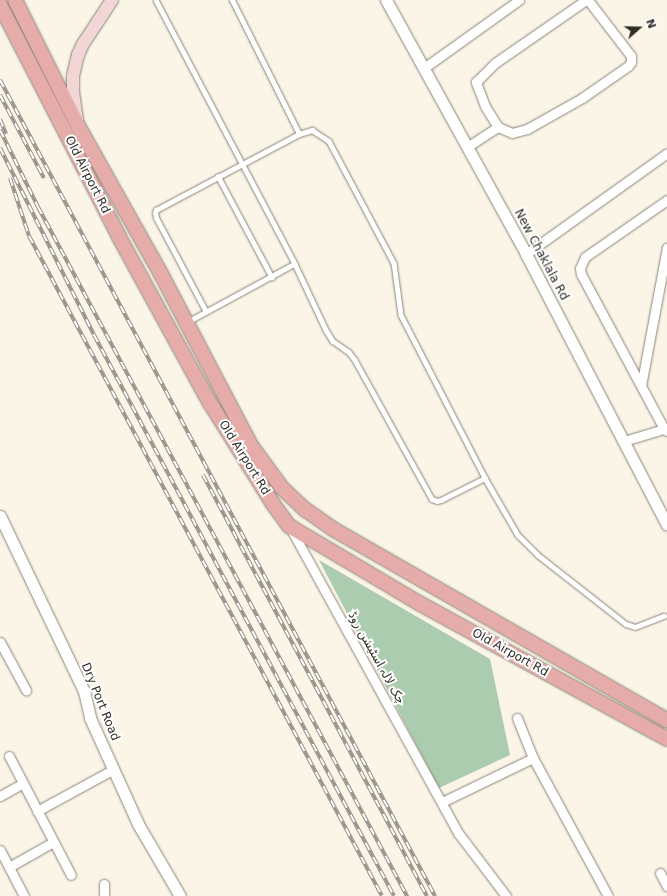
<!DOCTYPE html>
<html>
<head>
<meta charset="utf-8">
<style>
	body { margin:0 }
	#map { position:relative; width:667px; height:896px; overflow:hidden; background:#fbf5e8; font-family:"DejaVu Sans","Noto Sans Arabic",sans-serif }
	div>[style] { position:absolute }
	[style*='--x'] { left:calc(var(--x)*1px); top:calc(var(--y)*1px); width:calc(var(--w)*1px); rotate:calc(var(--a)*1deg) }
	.green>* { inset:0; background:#abccae }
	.roads { filter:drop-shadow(0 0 1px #898479) drop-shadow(0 0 1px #898479) }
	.service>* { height:4.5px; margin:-2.25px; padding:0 2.25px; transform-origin:2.25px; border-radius:2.25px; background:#fff }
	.minor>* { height:9px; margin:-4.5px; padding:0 4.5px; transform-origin:4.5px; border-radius:4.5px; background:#fff }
	.tertiary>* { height:11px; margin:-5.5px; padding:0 5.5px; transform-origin:5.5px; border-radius:5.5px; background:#fff }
	.secondary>* { height:12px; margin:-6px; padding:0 6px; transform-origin:6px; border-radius:6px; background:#f2d6d5 }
	.primary>* { height:14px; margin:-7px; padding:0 7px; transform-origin:7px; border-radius:7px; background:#e5acaa }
	.rail>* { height:4px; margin-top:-2px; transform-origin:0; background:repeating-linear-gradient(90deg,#fff 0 8px,#949087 0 16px); box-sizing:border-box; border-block:1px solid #949087 }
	span { translate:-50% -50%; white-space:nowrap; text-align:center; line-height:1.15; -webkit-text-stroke:4px #fff; paint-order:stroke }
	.street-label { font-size:12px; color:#2e2c27 }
	.north { position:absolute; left:619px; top:8px; width:40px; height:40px; -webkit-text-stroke:3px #fff; paint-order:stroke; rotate:70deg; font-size:11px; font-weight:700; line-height:16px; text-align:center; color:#2e2c27 }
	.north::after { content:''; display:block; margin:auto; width:14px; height:18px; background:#2e2c27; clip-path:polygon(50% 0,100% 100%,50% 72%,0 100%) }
</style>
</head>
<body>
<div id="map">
	<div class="green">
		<i style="clip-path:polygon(319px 560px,490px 659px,510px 755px,439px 788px)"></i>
	</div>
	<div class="roads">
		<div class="service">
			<i style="--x:156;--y:0;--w:298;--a:62.2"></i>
			<i style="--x:295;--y:264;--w:122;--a:151.5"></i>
			<i style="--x:299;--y:134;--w:14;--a:-17"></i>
			<i style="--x:312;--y:130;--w:20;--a:33"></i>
			<i style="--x:329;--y:141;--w:138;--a:62"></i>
			<i style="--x:394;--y:263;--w:52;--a:82.3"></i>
			<i style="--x:401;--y:315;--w:183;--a:62.7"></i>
			<i style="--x:218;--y:176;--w:115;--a:61.9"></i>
			<i style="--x:295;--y:264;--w:73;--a:64.8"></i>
			<i style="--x:326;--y:330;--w:13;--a:58"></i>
			<i style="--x:333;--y:341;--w:19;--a:35"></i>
			<i style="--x:349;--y:352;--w:10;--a:53"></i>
			<i style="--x:355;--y:360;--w:159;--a:61"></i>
			<i style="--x:432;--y:499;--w:5;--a:22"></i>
			<i style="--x:437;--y:501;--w:4;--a:-14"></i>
			<i style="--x:441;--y:500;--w:49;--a:-26.6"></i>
			<i style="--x:485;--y:478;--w:66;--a:59.9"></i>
			<i style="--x:518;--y:535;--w:28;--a:45"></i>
			<i style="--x:538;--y:555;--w:112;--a:38.1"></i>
			<i style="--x:626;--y:624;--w:9;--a:18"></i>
			<i style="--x:635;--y:627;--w:31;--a:-21"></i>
			<i style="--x:206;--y:312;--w:106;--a:-118"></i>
			<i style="--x:156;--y:218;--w:5;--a:-101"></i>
			<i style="--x:155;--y:213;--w:3;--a:-72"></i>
			<i style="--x:156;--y:210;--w:162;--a:-28"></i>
			<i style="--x:299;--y:134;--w:150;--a:-116.6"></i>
		</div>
		<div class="minor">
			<i style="--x:424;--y:68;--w:117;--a:-35.6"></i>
			<i style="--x:498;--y:127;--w:25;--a:-122"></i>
			<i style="--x:485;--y:106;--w:26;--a:-111"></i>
			<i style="--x:476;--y:82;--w:27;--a:-45"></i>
			<i style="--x:495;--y:63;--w:111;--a:-34.7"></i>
			<i style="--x:467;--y:147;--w:37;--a:-33"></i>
			<i style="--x:498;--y:127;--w:15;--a:23"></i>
			<i style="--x:512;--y:133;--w:16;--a:-15"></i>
			<i style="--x:527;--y:129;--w:63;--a:-29.4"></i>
			<i style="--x:582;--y:98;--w:56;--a:-34.8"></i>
			<i style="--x:628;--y:66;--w:5;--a:-53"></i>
			<i style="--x:631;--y:62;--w:6;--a:-90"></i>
			<i style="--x:631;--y:56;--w:71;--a:-127.5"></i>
			<i style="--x:667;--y:200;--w:100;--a:145.2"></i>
			<i style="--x:585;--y:257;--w:12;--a:114"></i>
			<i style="--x:580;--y:268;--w:6;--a:81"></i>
			<i style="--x:581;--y:274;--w:176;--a:61.8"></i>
			<i style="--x:664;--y:429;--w:4;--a:34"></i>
			<i style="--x:526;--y:254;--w:173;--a:-35.6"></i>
			<i style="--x:641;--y:386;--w:141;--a:-79.4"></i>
			<i style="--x:624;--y:441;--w:45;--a:-16.8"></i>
			<i style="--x:291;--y:529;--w:348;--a:61.2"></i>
			<i style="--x:459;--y:834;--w:78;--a:52.8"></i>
			<i style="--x:0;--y:642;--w:55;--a:61.6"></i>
			<i style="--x:517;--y:718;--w:43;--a:68.2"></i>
			<i style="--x:533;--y:758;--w:157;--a:61.5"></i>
			<i style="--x:9;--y:756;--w:134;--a:62.5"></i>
			<i style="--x:0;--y:796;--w:26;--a:-29"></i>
			<i style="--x:442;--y:802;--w:101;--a:-25.8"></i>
			<i style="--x:37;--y:811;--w:88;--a:-28.6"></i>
			<i style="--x:0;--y:850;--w:52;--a:62.4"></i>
			<i style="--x:9;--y:867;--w:51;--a:-29.6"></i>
			<i style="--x:660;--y:873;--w:15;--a:62"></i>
			<i style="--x:104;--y:884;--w:12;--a:90"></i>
		</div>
		<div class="tertiary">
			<i style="--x:386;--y:0;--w:290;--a:61.1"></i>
			<i style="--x:526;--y:254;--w:305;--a:62.5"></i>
			<i style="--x:0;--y:516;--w:194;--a:64.4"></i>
			<i style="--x:84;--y:691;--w:28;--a:77"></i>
			<i style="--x:90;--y:718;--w:116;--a:65.6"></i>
			<i style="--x:138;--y:824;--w:83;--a:59.7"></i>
		</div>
		<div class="secondary">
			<i style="--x:77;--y:120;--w:29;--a:-98"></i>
			<i style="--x:73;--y:91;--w:15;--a:-90"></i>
			<i style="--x:73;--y:76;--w:22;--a:-77"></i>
			<i style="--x:78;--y:55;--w:12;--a:-66"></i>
			<i style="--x:83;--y:44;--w:53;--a:-56.6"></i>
		</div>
		<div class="primary">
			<i style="--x:15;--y:0;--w:141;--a:63.4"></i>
			<i style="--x:78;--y:126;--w:170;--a:60.7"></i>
			<i style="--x:161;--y:274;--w:195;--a:62.3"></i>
			<i style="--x:252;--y:447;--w:51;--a:53.8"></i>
			<i style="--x:282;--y:488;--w:33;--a:43"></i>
			<i style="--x:306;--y:510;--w:33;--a:35"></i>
			<i style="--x:333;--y:529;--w:385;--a:29.8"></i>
			<i style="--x:0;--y:5;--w:261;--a:62.8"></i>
			<i style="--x:119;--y:237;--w:189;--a:61.3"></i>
			<i style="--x:210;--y:403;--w:119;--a:58"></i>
			<i style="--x:273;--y:504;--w:27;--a:54"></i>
			<i style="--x:289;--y:526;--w:149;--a:30.7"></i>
			<i style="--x:417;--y:602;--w:285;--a:28.7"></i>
		</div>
	</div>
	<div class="rail">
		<i style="--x:0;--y:80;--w:925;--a:61.94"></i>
		<i style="--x:0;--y:95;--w:94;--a:62.1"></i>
		<i style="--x:0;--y:119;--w:16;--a:68"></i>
		<i style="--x:0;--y:130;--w:86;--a:63.7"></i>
		<i style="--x:38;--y:207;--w:782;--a:61.83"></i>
		<i style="--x:0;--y:148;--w:209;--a:63.3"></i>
		<i style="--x:94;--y:335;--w:636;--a:61.86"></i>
		<i style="--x:10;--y:178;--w:61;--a:71.9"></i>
		<i style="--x:29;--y:236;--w:748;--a:61.86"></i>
		<i style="--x:203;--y:475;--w:477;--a:62"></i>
	</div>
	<div class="street-label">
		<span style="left:87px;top:175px;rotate:63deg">Old Airport Rd</span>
		<span style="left:541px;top:255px;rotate:62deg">New Chaklala Rd</span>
		<span style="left:244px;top:458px;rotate:58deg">Old Airport Rd</span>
		<span style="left:510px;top:653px;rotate:29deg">Old Airport Rd</span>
		<span style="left:376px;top:658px;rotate:61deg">چک لالہ اسٹیشن روڈ</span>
		<span style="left:100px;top:702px;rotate:68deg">Dry Port Road</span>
	</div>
	<div class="north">N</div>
</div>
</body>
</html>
